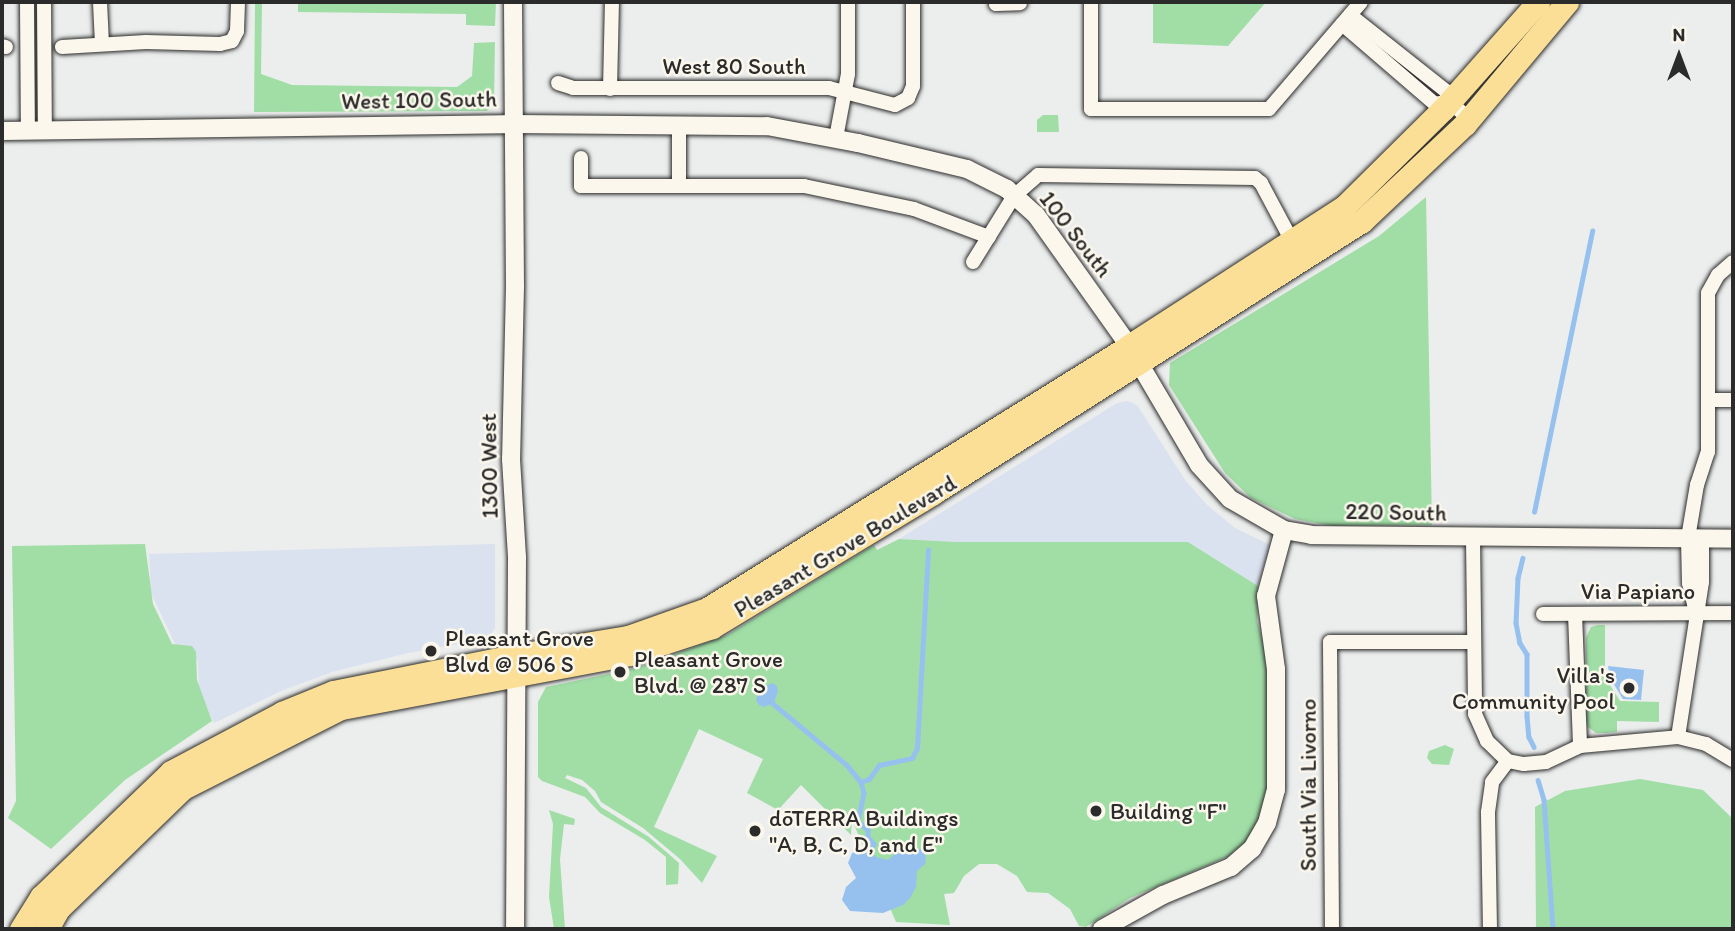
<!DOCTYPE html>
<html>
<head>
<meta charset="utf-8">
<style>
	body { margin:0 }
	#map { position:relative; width:1735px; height:931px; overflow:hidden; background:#eceded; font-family:Itim,sans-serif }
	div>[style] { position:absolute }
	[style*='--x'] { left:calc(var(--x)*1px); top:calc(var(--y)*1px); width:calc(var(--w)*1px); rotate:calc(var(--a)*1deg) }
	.built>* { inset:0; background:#dae1ef }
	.green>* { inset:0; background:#a0dea6 }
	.water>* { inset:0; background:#96c1ef }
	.stream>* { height:4.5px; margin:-2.25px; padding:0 2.25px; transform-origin:2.25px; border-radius:2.25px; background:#96c1ef }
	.roads { filter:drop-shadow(0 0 2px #2b2b2b) drop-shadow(0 0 2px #2b2b2b) }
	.minor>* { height:14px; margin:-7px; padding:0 7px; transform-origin:7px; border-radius:7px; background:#fbf7ec }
	.tertiary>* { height:18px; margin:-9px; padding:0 9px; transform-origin:9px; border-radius:9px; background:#fbf7ec }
	.primary>* { height:23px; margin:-11.5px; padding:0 11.5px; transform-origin:11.5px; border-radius:11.5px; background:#fbdf96 }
	.dots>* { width:19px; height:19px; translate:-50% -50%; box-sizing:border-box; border:4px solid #fbf7ec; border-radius:50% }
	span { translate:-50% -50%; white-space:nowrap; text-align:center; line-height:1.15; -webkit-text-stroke:5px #fbf7ec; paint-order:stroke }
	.street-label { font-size:23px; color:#2b2b2b }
	.poi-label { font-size:23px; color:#2b2b2b }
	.left { translate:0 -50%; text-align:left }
	.right { translate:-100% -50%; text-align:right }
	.frame { position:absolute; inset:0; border:4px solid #2b2b2b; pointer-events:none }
	.north { position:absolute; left:1644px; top:21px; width:70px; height:70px; -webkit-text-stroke:5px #fbf7ec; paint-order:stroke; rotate:0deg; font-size:19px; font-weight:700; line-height:28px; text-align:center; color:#2b2b2b }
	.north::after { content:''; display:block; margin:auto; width:24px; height:32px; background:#2b2b2b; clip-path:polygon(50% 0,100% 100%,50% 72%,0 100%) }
</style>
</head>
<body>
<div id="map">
	<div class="built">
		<i style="clip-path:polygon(1127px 401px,1137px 405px,1185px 480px,1206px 504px,1235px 528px,1270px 545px,1258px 586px,1188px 542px,957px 542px,899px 539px,1117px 403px)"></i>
		<i style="clip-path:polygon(495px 544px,495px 628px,487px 639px,408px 653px,332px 672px,281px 691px,214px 723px,199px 691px,198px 661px,177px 648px,151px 593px,149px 554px)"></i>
	</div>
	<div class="green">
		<i style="clip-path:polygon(255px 2px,262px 2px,261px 74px,292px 85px,457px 87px,472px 76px,474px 43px,495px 42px,494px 104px,487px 111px,254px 112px)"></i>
		<i style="clip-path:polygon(298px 2px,496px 2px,495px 26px,466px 25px,466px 14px,298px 12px)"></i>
		<i style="clip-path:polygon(1153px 2px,1266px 2px,1228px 46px,1153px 43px)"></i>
		<i style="clip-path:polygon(1043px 115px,1058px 115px,1059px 132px,1037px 132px,1037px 120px)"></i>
		<i style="clip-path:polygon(1426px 197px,1432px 525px,1333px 526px,1295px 519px,1251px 498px,1225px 473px,1169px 385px,1170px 363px,1379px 236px)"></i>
		<i style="clip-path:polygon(899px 539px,957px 542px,1188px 542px,1258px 586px,1257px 621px,1264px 644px,1270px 712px,1268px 796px,1250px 838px,1229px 856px,1130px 898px,1086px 927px,1079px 926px,1070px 909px,1048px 893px,1027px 892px,1017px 876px,997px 864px,979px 864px,964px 876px,954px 893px,944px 894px,950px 925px,896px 922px,852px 820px,851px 835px,801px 785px,778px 810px,747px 793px,763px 759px,699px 729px,654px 827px,717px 856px,702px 883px,680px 859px,643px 828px,601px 802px,595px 791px,582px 780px,567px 775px,565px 778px,586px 788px,601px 807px,649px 837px,679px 863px,678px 884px,666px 885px,666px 857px,645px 840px,600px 813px,585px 797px,542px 781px,538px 777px,538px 702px,546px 687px,637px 668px,727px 635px,874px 545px,877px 550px)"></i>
		<i style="clip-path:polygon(145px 544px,153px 604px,172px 644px,192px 646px,196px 652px,197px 680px,212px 721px,125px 780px,51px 849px,8px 818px,16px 801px,12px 546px)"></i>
		<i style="clip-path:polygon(1598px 625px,1605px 625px,1605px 677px,1620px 701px,1659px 702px,1659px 722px,1617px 721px,1617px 732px,1606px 733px,1596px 733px,1588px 727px,1586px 721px,1586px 637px,1591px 627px)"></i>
		<i style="clip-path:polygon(1445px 745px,1454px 749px,1449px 765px,1432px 764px,1427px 758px,1429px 751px)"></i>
		<i style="clip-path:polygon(1640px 779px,1703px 790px,1733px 819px,1733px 929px,1536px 929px,1535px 807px,1565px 791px)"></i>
		<i style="clip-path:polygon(549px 810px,575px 819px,574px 825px,564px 824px,560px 859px,565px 929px,554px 929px,549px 897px,553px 824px)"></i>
	</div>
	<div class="water">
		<i style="clip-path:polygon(1608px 666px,1644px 670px,1641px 700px,1623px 699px,1610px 678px)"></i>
		<i style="clip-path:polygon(772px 683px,777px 686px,778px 691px,774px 703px,764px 707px,759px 705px,756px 700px,759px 690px)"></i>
		<i style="clip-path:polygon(906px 845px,923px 850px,926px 858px,925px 864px,917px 871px,916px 887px,910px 898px,903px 905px,883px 913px,850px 911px,842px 900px,846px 887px,856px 878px,848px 863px,852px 853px,868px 847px,876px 857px,888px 860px)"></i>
	</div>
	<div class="stream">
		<i style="--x:1534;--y:512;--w:287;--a:-78.3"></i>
		<i style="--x:1523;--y:558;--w:21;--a:104"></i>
		<i style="--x:1518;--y:578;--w:45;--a:92.5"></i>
		<i style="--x:1516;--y:623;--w:20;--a:79"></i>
		<i style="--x:1520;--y:643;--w:13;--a:58"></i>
		<i style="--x:1527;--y:654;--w:62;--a:90"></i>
		<i style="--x:1527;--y:716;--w:21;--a:85"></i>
		<i style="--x:1529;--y:737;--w:11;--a:63"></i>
		<i style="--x:771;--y:702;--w:99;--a:39.7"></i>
		<i style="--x:847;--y:765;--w:22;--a:51"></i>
		<i style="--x:861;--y:782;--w:11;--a:75"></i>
		<i style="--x:864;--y:793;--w:29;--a:102"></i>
		<i style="--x:858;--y:821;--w:13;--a:42"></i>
		<i style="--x:868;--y:830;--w:7;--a:90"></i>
		<i style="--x:868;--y:837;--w:9;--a:49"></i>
		<i style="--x:874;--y:844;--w:10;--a:114"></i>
		<i style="--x:1538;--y:780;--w:21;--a:73"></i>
		<i style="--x:1544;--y:800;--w:129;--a:86"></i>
		<i style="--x:861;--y:782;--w:9;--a:-21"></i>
		<i style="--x:869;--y:779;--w:17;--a:-54"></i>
		<i style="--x:879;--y:765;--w:34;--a:-12"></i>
		<i style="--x:912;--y:758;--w:11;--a:-63"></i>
		<i style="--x:917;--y:748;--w:198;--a:-86.8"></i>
	</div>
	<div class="roads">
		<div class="minor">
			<i style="--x:27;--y:2;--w:128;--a:89.6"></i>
			<i style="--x:44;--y:2;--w:128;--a:89.6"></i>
			<i style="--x:100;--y:2;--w:42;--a:87.3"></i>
			<i style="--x:996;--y:2;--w:2;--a:90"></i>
			<i style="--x:996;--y:4;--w:24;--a:-2"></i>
			<i style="--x:1091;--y:2;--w:107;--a:90"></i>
			<i style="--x:1091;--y:109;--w:178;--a:0"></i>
			<i style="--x:1269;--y:109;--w:141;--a:-49.3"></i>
			<i style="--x:1350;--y:15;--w:122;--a:38.4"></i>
			<i style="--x:1446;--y:91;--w:10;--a:73"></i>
			<i style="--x:1449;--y:101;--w:27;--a:42"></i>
			<i style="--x:1342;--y:24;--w:123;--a:40.7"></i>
			<i style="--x:1435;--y:104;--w:14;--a:-12"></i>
			<i style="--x:2;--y:46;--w:4;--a:14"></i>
			<i style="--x:62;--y:47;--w:84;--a:-3.4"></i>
			<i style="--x:146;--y:42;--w:74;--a:1.5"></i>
			<i style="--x:220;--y:44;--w:12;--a:-14"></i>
			<i style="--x:232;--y:41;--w:11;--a:-63"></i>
			<i style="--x:237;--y:31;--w:29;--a:-88"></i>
			<i style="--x:558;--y:83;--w:16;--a:18"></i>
			<i style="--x:573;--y:88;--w:256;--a:0"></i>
			<i style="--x:829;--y:88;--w:68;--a:14.4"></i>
			<i style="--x:895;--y:105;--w:15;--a:-28"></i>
			<i style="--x:908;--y:98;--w:13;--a:-67"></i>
			<i style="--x:913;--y:86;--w:84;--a:-90"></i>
			<i style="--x:610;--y:89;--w:87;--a:-88.7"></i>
			<i style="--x:679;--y:125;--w:61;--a:90"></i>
			<i style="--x:836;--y:138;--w:65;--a:-79.4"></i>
			<i style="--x:848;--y:74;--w:72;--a:-90"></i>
			<i style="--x:581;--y:158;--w:28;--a:90"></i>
			<i style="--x:581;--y:186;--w:223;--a:0"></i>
			<i style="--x:804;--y:186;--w:112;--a:11.8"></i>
			<i style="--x:914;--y:209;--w:80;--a:20.5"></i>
			<i style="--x:973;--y:262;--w:78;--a:-58.2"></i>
			<i style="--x:1014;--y:196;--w:32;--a:-41"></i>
			<i style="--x:1038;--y:175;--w:217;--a:0.8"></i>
			<i style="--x:1255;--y:178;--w:8;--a:40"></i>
			<i style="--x:1261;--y:183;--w:66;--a:61.9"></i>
			<i style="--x:1708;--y:400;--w:25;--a:0"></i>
			<i style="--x:1473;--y:538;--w:176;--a:89.3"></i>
			<i style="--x:1475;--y:714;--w:30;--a:66"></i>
			<i style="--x:1487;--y:741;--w:29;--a:44"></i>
			<i style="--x:1696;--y:613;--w:31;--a:-103"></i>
			<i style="--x:1689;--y:583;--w:45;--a:-91.3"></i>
			<i style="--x:1688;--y:538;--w:54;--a:-80.4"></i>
			<i style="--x:1697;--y:485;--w:35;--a:-72"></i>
			<i style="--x:1708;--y:452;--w:159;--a:-90"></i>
			<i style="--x:1708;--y:293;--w:21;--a:-61"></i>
			<i style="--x:1718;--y:275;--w:20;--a:-41"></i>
			<i style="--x:1543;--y:614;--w:190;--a:-0.3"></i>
			<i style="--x:1575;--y:614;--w:132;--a:87.8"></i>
			<i style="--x:1678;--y:737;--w:157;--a:-81.2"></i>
			<i style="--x:1702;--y:582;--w:44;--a:-90"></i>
			<i style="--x:1508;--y:761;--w:16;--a:11"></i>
			<i style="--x:1524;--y:764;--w:22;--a:-5"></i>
			<i style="--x:1546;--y:762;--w:38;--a:-25"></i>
			<i style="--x:1580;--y:746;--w:98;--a:-5.2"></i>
			<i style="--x:1678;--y:737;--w:29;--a:14"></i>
			<i style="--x:1706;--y:744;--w:31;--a:31"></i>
			<i style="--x:1332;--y:929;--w:287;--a:-90.4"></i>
			<i style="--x:1330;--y:642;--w:142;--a:0"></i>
			<i style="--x:1490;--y:929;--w:117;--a:-91"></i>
			<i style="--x:1488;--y:812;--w:30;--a:-82"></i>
			<i style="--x:1492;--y:782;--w:26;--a:-53"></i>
		</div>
		<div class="tertiary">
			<i style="--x:513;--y:2;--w:284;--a:89.6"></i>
			<i style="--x:515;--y:286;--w:173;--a:91.3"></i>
			<i style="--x:511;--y:459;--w:99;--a:86.5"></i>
			<i style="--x:517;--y:558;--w:371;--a:90.3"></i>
			<i style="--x:2;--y:131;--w:512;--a:-0.78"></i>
			<i style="--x:514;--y:124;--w:253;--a:0.5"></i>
			<i style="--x:767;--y:126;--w:93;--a:10.6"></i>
			<i style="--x:858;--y:143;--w:112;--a:13.4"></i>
			<i style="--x:967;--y:169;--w:45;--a:26.6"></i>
			<i style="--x:1007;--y:189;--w:39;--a:42"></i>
			<i style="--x:1036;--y:215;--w:161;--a:54.6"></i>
			<i style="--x:1129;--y:346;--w:138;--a:59.5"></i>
			<i style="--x:1199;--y:465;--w:46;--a:47.6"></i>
			<i style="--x:1230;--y:499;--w:62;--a:29.9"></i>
			<i style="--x:1284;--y:530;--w:27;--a:10"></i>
			<i style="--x:1311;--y:535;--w:422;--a:0.5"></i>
			<i style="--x:1102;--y:929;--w:70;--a:-29.1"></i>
			<i style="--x:1163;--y:895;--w:74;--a:-22.4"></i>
			<i style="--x:1231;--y:867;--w:28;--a:-41"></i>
			<i style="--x:1252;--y:849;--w:30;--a:-60"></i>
			<i style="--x:1267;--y:823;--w:34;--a:-75"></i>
			<i style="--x:1276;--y:790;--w:121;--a:-90"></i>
			<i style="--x:1276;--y:669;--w:74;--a:-97.8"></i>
			<i style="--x:1266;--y:596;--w:68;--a:-74.7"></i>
		</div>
		<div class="primary">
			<i style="--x:21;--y:929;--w:38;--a:-58"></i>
			<i style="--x:41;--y:897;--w:180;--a:-43.9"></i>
			<i style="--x:171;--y:772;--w:126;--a:-28"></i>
			<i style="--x:282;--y:713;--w:55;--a:-22.4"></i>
			<i style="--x:333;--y:692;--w:189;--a:-11.3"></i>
			<i style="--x:518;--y:655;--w:111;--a:-9.3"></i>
			<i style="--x:628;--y:637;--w:84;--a:-19.5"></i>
			<i style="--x:707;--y:609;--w:497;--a:-31.9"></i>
			<i style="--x:1129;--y:346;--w:256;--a:-32.9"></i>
			<i style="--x:1344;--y:207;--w:141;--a:-44.7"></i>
			<i style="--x:1444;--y:108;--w:142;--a:-48.4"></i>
			<i style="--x:47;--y:929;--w:23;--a:-61"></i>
			<i style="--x:58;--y:909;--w:174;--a:-44.1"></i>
			<i style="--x:183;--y:788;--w:177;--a:-26.9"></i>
			<i style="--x:341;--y:708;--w:294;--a:-10.6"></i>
			<i style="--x:630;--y:654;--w:86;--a:-18.2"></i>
			<i style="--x:712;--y:627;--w:258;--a:-31.2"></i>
			<i style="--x:933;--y:493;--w:508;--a:-32.38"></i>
			<i style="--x:1362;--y:221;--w:141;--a:-43.3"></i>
			<i style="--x:1465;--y:124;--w:159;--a:-50.1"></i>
		</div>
	</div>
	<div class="dots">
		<i style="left:431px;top:651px;background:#2b2b2b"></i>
		<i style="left:620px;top:672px;background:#2b2b2b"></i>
		<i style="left:1629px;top:688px;background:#2b2b2b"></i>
		<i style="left:1096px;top:811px;background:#2b2b2b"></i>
		<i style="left:755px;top:831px;background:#2b2b2b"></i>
	</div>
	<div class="street-label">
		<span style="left:734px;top:66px">West 80 South</span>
		<span style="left:419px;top:100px;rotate:-1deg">West 100 South</span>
		<span style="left:1076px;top:234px;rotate:52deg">100 South</span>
		<span style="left:489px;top:466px;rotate:-91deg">1300 West</span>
		<span style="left:1396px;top:512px;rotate:1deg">220 South</span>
		<span style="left:845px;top:546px;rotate:-31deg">Pleasant Grove Boulevard</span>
		<span style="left:1638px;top:591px">Via Papiano</span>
		<span style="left:1308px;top:785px;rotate:-90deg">South Via Livorno</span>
	</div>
	<div class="poi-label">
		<span class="left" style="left:445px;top:651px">Pleasant Grove<br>Blvd @ 506 S</span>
		<span class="left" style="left:634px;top:672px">Pleasant Grove<br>Blvd. @ 287 S</span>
		<span class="right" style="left:1615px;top:688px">Villa's<br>Community Pool</span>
		<span class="left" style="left:1110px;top:811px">Building "F"</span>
		<span class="left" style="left:769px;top:831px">dōTERRA Buildings<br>"A, B, C, D, and E"</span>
	</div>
	<div class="frame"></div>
	<div class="north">N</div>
</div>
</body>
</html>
